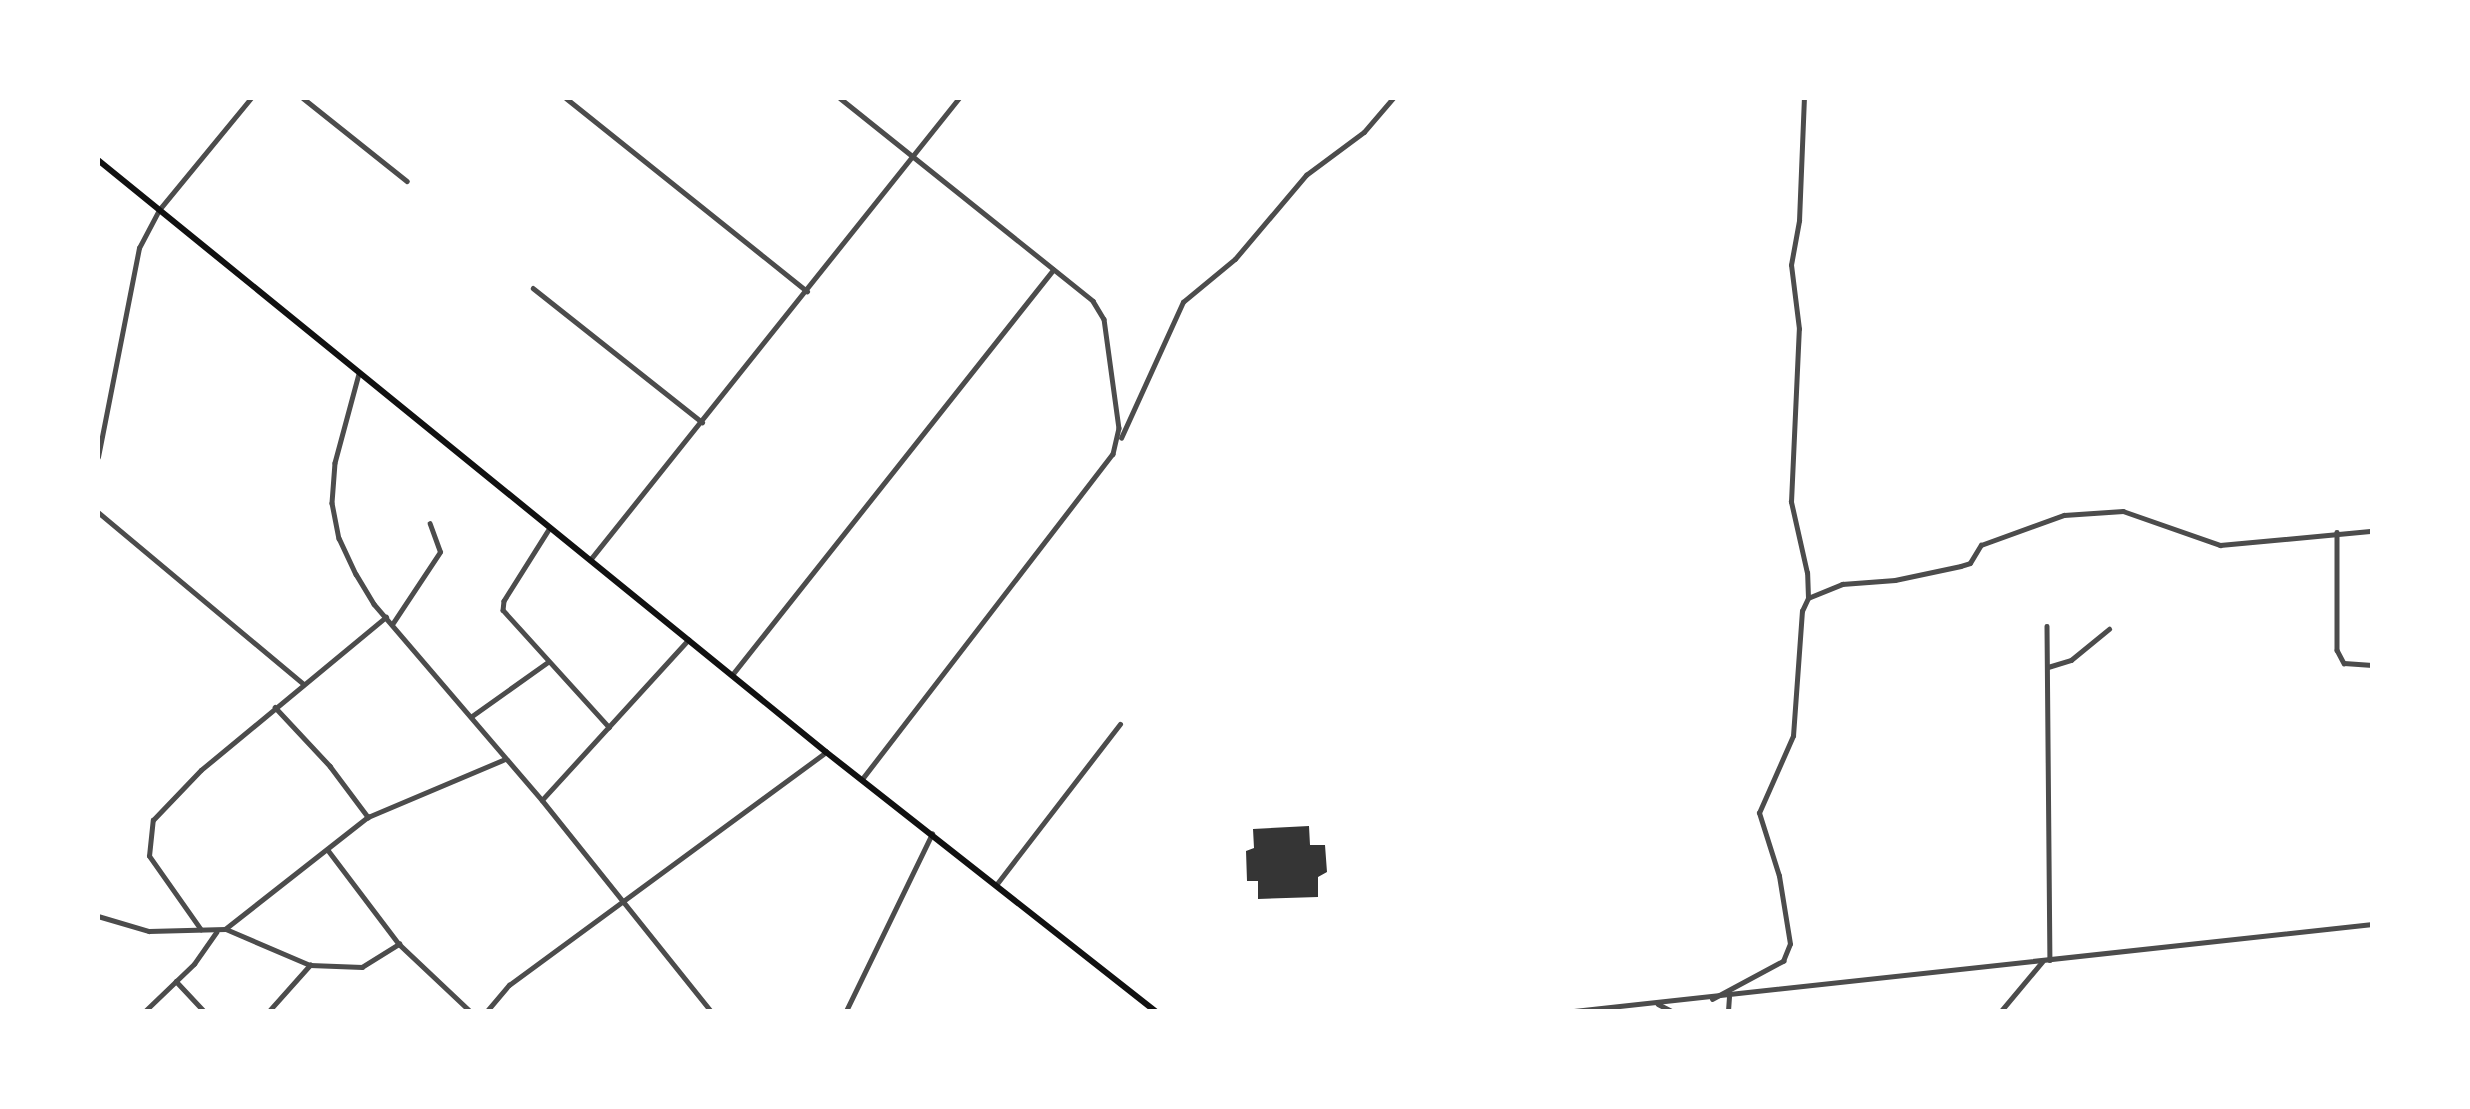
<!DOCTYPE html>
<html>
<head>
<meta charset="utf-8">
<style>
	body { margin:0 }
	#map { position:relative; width:2470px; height:1109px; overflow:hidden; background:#fff; font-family:"Playfair Display",serif }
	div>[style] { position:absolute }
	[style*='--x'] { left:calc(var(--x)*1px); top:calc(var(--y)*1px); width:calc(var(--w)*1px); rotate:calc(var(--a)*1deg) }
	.building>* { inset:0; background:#353535 }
	.minor>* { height:4.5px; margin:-2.25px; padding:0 2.25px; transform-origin:2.25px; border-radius:2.25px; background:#4c4c4c }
	.secondary>* { height:6px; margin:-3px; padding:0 3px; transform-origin:3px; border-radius:3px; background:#111 }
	span { translate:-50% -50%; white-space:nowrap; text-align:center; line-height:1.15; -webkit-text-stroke:7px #fff; paint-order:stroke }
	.frame { position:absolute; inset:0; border:100px solid #fff; pointer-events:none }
</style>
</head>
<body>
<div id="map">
	<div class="building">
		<i style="clip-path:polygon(1309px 826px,1310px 845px,1325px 845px,1327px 872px,1318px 877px,1318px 897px,1258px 899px,1258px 881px,1247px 881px,1246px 851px,1254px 848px,1253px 829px)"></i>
	</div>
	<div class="minor">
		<i style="--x:303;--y:98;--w:133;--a:38.6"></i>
		<i style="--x:566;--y:98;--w:309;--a:38.7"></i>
		<i style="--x:840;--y:98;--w:324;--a:38.7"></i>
		<i style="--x:1093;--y:301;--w:21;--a:59"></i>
		<i style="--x:1104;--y:319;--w:110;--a:82.2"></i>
		<i style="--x:1119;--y:428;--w:27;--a:103"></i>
		<i style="--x:1113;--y:454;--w:411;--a:127.6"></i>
		<i style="--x:533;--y:288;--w:216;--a:38.4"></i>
		<i style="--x:359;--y:374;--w:92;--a:105.1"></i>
		<i style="--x:335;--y:463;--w:40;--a:94.3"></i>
		<i style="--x:332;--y:503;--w:36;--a:79"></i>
		<i style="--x:339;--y:538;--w:40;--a:65"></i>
		<i style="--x:356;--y:574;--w:35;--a:59"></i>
		<i style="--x:374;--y:604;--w:258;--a:49.4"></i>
		<i style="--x:542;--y:800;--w:270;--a:51.3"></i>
		<i style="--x:1121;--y:438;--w:149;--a:-65.5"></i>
		<i style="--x:1183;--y:302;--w:67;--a:-39.6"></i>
		<i style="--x:1235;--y:259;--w:110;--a:-49.8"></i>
		<i style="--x:1306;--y:175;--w:72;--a:-36.6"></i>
		<i style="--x:1364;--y:132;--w:45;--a:-49.5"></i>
		<i style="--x:98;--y:457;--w:213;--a:-78.9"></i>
		<i style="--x:139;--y:248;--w:43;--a:-62.2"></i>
		<i style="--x:159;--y:210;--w:145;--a:-50.6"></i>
		<i style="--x:98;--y:512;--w:268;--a:39.9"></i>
		<i style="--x:550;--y:528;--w:86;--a:122.2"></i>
		<i style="--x:504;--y:601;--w:9;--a:96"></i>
		<i style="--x:503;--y:610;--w:158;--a:47.8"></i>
		<i style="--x:2337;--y:532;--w:118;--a:90"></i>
		<i style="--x:2337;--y:650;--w:15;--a:62"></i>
		<i style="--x:2344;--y:663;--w:28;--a:4"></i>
		<i style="--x:590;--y:560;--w:591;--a:-51.39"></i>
		<i style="--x:1808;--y:598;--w:37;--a:-22"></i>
		<i style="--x:1842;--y:584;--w:53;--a:-4.3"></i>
		<i style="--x:1895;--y:580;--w:67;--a:-12"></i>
		<i style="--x:1961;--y:566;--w:9;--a:-18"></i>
		<i style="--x:1970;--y:563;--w:21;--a:-59"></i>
		<i style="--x:1981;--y:545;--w:88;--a:-19.9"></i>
		<i style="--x:2064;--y:515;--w:59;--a:-3.9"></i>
		<i style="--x:2123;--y:511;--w:103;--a:19.3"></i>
		<i style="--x:2220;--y:545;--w:153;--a:-5.3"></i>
		<i style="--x:393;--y:623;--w:85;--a:-56.5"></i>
		<i style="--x:440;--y:552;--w:30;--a:-110"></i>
		<i style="--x:2047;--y:626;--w:334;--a:89.5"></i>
		<i style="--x:2048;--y:667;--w:24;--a:-17"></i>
		<i style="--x:2071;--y:660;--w:49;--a:-39.2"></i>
		<i style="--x:732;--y:675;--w:517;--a:-51.6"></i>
		<i style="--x:275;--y:707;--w:81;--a:47"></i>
		<i style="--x:330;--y:766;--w:64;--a:53.3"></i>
		<i style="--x:472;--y:716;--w:93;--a:-35.4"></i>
		<i style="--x:542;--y:800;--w:217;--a:-47.6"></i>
		<i style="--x:328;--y:850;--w:118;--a:52.9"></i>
		<i style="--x:399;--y:944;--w:98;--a:43.3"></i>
		<i style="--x:996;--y:885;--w:203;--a:-52.4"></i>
		<i style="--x:98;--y:916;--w:53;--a:16.4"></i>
		<i style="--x:149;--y:931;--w:76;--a:-1.5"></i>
		<i style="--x:225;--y:929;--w:182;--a:-38.1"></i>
		<i style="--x:368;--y:817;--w:149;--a:-22.9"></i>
		<i style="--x:226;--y:929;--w:91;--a:23.2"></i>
		<i style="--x:310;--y:965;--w:52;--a:2.2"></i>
		<i style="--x:362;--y:967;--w:44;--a:-31.9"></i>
		<i style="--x:201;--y:930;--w:90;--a:-125.1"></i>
		<i style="--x:149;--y:856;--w:36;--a:-84"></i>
		<i style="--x:153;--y:820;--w:69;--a:-46.2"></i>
		<i style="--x:201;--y:770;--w:240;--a:-39.6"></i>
		<i style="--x:176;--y:981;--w:41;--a:47"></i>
		<i style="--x:1712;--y:999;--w:81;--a:-28.2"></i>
		<i style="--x:1783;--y:961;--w:18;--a:-68"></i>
		<i style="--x:1790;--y:944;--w:69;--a:-99.2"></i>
		<i style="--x:1779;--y:876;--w:66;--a:-107.6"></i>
		<i style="--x:1759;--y:813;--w:84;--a:-66.2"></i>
		<i style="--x:1793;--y:736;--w:125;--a:-85.9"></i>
		<i style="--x:1802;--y:611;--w:14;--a:-65"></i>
		<i style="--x:1808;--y:598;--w:25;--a:-92"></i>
		<i style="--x:1807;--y:573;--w:73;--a:-102.7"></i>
		<i style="--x:1791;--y:502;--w:173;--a:-87.4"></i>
		<i style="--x:1799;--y:329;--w:64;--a:-97.1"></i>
		<i style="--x:1791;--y:265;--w:45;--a:-79.7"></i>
		<i style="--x:1799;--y:221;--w:123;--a:-87.7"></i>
		<i style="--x:1658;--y:1004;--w:16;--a:27"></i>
		<i style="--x:145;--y:1011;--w:68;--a:-43.8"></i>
		<i style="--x:194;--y:964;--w:39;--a:-55"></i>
		<i style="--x:269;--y:1011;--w:62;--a:-48.3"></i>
		<i style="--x:487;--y:1011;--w:34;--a:-50"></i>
		<i style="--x:509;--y:985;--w:393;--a:-36.3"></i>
		<i style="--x:846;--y:1011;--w:197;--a:-64.1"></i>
		<i style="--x:1574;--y:1011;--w:803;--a:-6.22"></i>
		<i style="--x:1728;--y:1011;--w:14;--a:-86"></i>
		<i style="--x:2001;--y:1011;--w:64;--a:-50.1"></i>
	</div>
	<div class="secondary">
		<i style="--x:98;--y:160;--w:938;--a:39.12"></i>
		<i style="--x:826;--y:752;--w:419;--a:38.2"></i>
	</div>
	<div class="frame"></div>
</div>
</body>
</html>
